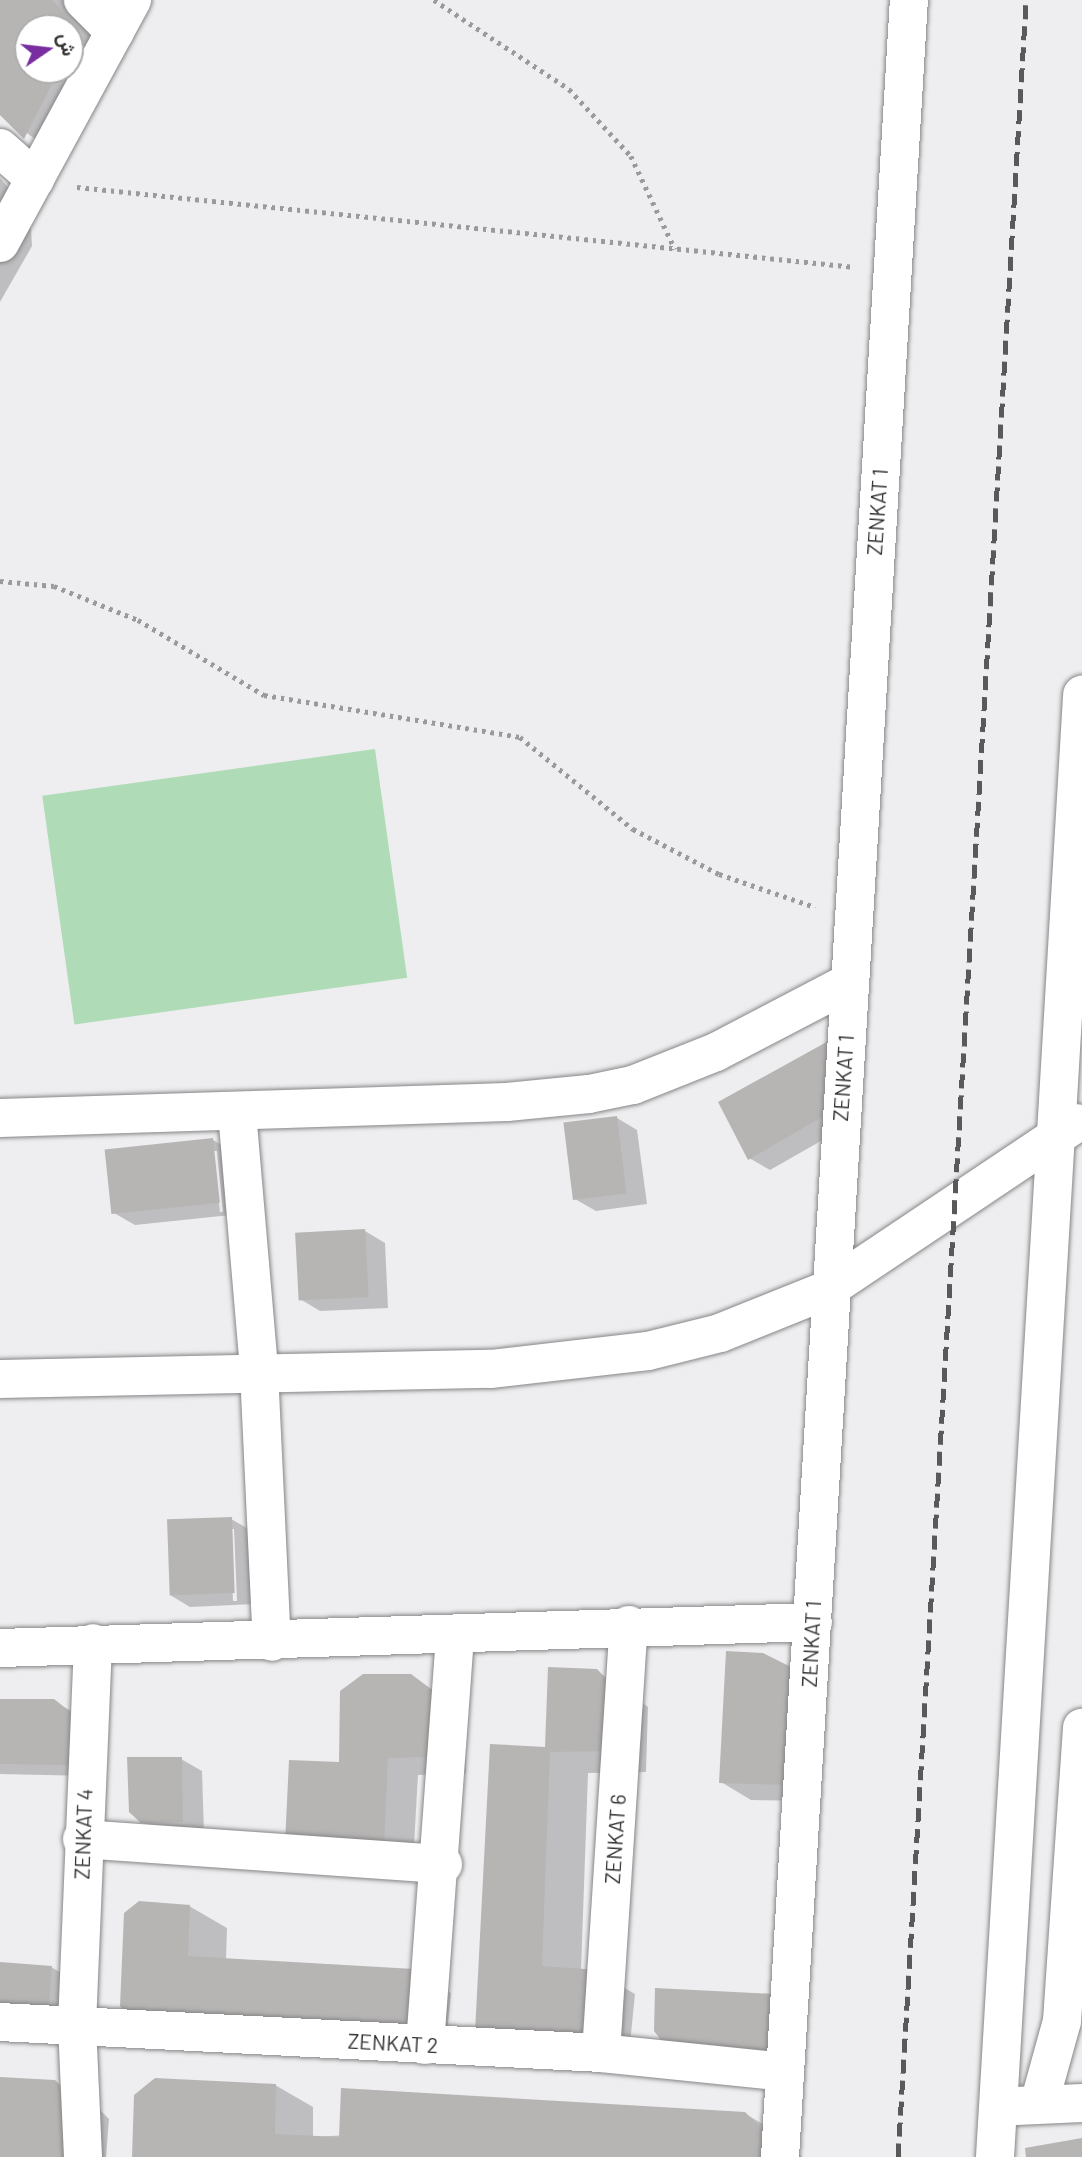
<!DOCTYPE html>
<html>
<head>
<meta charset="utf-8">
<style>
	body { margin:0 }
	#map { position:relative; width:1082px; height:2157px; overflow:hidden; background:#eeeef0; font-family:Barlow,Vazirmatn,sans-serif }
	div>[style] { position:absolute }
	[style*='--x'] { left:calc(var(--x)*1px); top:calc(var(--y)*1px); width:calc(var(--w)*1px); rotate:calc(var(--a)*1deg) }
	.green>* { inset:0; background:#afdbb6; transform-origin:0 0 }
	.shadow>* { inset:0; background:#0003 }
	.building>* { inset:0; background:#b7b5b4; transform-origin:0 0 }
	.path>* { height:4.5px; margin-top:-2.25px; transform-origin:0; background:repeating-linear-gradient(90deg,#9a9a9c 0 3.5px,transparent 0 8.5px) }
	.roads { filter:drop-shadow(0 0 2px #868688) drop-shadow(0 0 2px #868688) }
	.minor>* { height:38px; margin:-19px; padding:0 19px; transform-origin:19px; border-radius:19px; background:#fff }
	.rail>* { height:5px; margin-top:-2.5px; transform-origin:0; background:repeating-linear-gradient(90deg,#59595a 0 14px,transparent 0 21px) }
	span { translate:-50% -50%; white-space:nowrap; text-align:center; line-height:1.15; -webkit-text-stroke:7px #fff; paint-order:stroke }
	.street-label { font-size:21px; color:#313132 }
	.north { position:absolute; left:14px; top:14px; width:70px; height:70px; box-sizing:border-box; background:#fff; border:2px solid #adadad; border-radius:50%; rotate:76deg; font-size:19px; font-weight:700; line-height:28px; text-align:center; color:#313132 }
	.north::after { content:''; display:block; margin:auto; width:24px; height:32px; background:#782ea0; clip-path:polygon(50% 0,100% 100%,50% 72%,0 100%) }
</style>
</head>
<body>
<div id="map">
	<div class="green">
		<i style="left:375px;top:749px;width:231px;height:336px;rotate:82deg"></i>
	</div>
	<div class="shadow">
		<i style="clip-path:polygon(evenodd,0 0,67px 0,117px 53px,62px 159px,0 113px,0 0,28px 28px,70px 28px,70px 70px,28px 70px,28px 28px)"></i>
		<i style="clip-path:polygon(0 178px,30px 212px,32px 246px,0 302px)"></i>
		<i style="clip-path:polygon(832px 1041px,849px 1125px,770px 1170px,749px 1158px)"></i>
		<i style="clip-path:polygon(617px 1118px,637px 1130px,647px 1204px,596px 1211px,575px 1199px)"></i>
		<i style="clip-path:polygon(evenodd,213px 1140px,234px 1152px,240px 1214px,135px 1225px,114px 1213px,213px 1140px,213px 1151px,217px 1151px,223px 1212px,220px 1212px,213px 1151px)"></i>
		<i style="clip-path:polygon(365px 1231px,385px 1243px,388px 1308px,320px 1311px,300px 1299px)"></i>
		<i style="clip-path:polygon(evenodd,231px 1519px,252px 1531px,255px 1604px,190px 1607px,170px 1595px,231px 1519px,230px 1529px,234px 1529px,237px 1601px,233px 1601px,230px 1529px)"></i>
		<i style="clip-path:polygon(597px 1671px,648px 1707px,646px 1772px,588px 1773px,581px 1971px,597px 1972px,635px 1994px,629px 2054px,526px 2064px,546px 1748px)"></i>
		<i style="clip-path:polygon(411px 1676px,464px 1711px,466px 1773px,418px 1775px,413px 1863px,317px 1860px,341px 1763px)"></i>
		<i style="clip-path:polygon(824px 1688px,819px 1801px,751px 1800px,721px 1782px)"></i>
		<i style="clip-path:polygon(0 1701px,53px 1701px,75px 1713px,91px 1776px,0 1774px)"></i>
		<i style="clip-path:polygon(181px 1759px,202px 1771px,204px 1833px,164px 1834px,142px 1822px)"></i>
		<i style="clip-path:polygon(189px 1906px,227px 1928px,226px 1960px,414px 1971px,451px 1993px,445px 2053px,172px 2042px)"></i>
		<i style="clip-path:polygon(0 1964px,51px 1967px,72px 1979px,57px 2027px)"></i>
		<i style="clip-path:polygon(0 2079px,55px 2082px,94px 2104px,109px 2119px,106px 2157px,0 2157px)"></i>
		<i style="clip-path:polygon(275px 2085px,313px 2107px,313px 2137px,744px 2113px,783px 2136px,802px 2157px,134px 2157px)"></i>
	</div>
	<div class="building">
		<i style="clip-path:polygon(0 0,52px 0,80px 30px,70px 48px,70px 28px,28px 28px,28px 70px,59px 70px,24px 139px,0 115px)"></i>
		<i style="clip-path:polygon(832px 1039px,829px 1113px,748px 1160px,718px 1102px)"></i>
		<i style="left:617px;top:1116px;width:78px;height:54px;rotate:83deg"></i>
		<i style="left:213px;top:1138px;width:65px;height:109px;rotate:84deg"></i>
		<i style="left:365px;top:1229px;width:68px;height:70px;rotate:87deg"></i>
		<i style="left:232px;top:1517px;width:76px;height:65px;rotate:88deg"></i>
		<i style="clip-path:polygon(726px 1651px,763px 1653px,795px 1669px,789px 1785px,719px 1783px)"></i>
		<i style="clip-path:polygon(548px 1667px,597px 1669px,611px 1684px,609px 1751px,550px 1752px,542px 1966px,598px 1970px,592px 2033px,575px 2044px,475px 2032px,490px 1744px,545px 1747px)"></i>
		<i style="clip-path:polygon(363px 1674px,411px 1674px,435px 1692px,437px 1757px,388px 1758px,384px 1847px,285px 1843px,289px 1760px,339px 1762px,340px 1691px)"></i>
		<i style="clip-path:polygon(0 1699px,54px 1699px,73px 1714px,71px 1765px,0 1764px)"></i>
		<i style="clip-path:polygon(127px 1757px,182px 1757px,183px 1822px,141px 1823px,129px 1812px)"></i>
		<i style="clip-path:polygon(139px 1901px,190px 1905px,188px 1956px,414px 1969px,407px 2031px,132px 2021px,120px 2006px,124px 1913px)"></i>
		<i style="clip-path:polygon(0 1962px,52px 1966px,49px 2006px,0 2015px)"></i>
		<i style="clip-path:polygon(655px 1988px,776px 1994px,772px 2052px,667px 2048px,654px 2031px)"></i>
		<i style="clip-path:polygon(0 2077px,55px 2080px,72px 2096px,67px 2157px,0 2157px)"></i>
		<i style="clip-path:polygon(155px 2078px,276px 2084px,275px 2134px,339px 2137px,341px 2088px,745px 2112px,765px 2132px,764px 2157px,132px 2157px,134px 2095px)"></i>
		<i style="clip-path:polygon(1082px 2138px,1082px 2157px,1026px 2157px,1025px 2148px)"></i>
	</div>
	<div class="path">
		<i style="--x:434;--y:0;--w:162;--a:33.4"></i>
		<i style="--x:569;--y:89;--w:91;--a:47.2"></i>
		<i style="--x:631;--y:156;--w:103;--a:64.7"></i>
		<i style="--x:77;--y:187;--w:782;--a:5.87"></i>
		<i style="--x:0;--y:581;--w:54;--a:5.3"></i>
		<i style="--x:54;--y:586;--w:91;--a:22"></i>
		<i style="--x:138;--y:620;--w:147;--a:30.8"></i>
		<i style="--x:264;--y:695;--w:259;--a:9.3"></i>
		<i style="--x:520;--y:737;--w:146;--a:39.2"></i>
		<i style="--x:633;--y:829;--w:97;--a:27.6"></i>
		<i style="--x:719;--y:874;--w:102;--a:19"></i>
	</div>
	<div class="roads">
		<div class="minor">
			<i style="--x:83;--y:0;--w:45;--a:45"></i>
			<i style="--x:0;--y:148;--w:47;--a:41.5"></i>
			<i style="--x:0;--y:243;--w:277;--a:-61.5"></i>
			<i style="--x:237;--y:1112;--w:260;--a:85.1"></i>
			<i style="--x:259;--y:1371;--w:271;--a:87.3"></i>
			<i style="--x:0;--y:1118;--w:507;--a:-1.81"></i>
			<i style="--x:507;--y:1102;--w:82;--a:-5.6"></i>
			<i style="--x:589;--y:1094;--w:45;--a:-11.6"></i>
			<i style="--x:633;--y:1085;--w:89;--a:-21.7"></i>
			<i style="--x:716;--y:1052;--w:151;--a:-27.6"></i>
			<i style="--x:0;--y:1379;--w:490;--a:-1.2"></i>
			<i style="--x:490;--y:1369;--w:159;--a:-6.5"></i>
			<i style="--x:648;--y:1351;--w:74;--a:-14"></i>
			<i style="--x:720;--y:1333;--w:115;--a:-21.9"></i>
			<i style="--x:827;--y:1290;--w:300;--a:-33.8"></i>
			<i style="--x:0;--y:1648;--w:813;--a:-1.83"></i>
			<i style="--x:82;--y:1839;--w:362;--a:4"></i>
			<i style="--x:0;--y:2022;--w:602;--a:2.95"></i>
			<i style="--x:601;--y:2053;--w:185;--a:5.9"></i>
			<i style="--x:425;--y:2045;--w:412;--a:-85.8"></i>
			<i style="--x:601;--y:2053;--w:429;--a:-86.3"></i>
			<i style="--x:1039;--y:2104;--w:86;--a:-74.5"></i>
			<i style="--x:1062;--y:2021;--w:294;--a:-86.1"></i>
			<i style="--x:1016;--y:2106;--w:66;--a:-2.6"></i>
			<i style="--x:83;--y:2157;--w:132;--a:-92.6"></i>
			<i style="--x:77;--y:2025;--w:382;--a:-87.6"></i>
			<i style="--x:780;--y:2157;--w:2161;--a:-86.58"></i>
			<i style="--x:995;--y:2157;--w:1465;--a:-86.59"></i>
		</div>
	</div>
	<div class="rail">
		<i style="--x:898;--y:2157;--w:2161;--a:-86.6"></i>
	</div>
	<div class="street-label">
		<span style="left:877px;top:512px;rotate:-86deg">ZENKAT 1</span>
		<span style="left:843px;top:1078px;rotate:-86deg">ZENKAT 1</span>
		<span style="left:811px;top:1644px;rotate:-87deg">ZENKAT 1</span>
		<span style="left:83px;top:1834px;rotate:-88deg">ZENKAT 4</span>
		<span style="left:615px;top:1839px;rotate:-86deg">ZENKAT 6</span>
		<span style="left:393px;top:2043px;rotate:3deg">ZENKAT 2</span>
	</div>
	<div class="north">ش</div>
</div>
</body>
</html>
